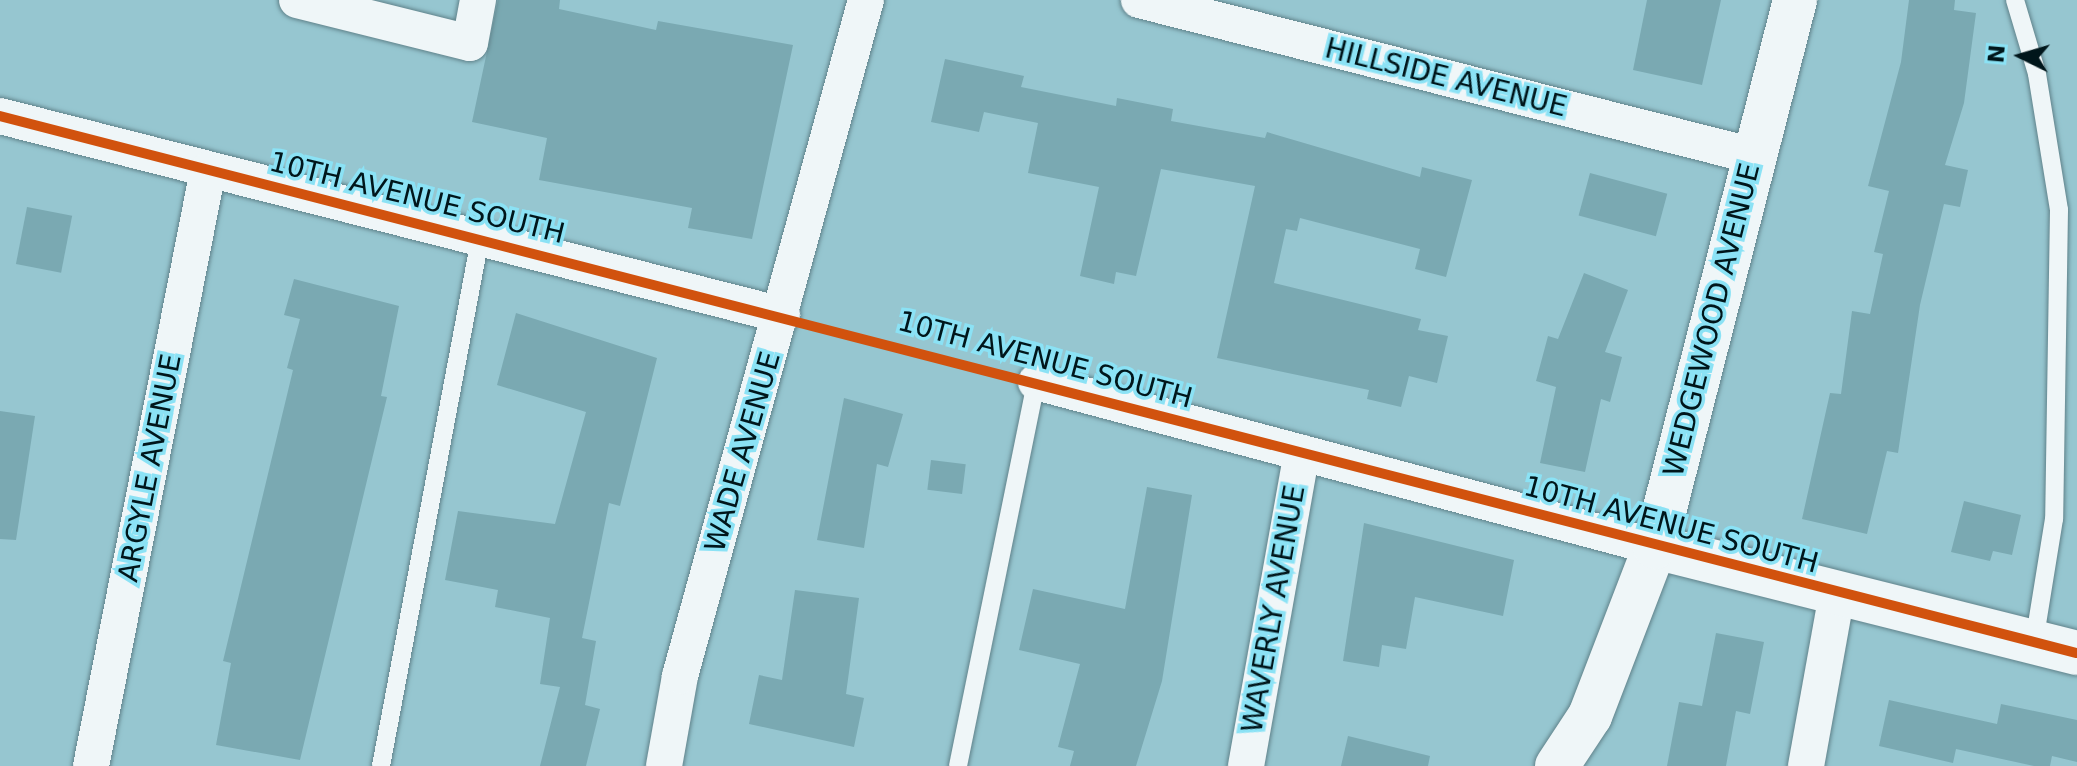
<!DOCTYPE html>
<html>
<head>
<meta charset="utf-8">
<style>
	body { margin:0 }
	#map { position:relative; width:2077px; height:766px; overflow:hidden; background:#96c6d0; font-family:"DejaVu Sans",sans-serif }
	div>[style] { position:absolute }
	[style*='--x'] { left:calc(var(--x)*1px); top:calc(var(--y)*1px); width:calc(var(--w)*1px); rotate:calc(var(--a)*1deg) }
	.building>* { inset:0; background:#7aa9b2; transform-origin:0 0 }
	.roads { filter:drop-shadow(0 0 2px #60828a) drop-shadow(0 0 2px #60828a) }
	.lane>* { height:18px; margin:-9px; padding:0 9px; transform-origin:9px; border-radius:9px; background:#eff6f8 }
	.street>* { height:36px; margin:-18px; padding:0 18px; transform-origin:18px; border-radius:18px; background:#eff6f8 }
	.secondary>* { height:44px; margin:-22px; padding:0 22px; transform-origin:22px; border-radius:22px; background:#eff6f8 }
	.cycleway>* { height:10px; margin:-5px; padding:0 5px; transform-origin:5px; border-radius:5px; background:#d1520e }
	span { translate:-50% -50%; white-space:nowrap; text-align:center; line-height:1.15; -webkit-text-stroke:7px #8be2f5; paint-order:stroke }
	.street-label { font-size:28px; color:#00161b }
	.north { position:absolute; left:1981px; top:16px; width:80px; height:80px; -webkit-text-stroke:6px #8be2f5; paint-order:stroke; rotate:275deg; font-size:22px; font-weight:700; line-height:32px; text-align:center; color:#00161b }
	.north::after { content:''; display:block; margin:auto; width:28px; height:36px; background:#00161b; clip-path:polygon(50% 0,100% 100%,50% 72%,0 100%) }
</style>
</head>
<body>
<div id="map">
	<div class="building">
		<i style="clip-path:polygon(498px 0,560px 0,559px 9px,656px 30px,658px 21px,793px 45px,752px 239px,688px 228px,692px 208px,539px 180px,547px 138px,472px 122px)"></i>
		<i style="clip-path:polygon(1647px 0,1721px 0,1702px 85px,1633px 70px)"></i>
		<i style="clip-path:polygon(1909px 0,1955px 0,1954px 10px,1976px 13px,1964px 103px,1945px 165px,1968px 170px,1960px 207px,1944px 204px,1920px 305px,1898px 453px,1887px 451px,1867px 534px,1802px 519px,1830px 393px,1841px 394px,1852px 311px,1870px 314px,1883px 254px,1874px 252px,1889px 191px,1868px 186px,1901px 62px)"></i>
		<i style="clip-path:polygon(945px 59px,1024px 76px,1021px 87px,1116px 106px,1117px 98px,1173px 109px,1171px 121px,1265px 138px,1267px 132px,1420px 177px,1422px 167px,1472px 180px,1446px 277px,1415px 269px,1420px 249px,1300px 218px,1297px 231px,1286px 229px,1274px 283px,1421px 319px,1418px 330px,1448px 336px,1437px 383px,1409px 376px,1401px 407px,1367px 399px,1369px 390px,1217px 358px,1255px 186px,1161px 169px,1136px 276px,1116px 272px,1114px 284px,1080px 276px,1099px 187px,1028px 173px,1038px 123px,984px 112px,979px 132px,931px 122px)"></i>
		<i style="left:1590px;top:173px;width:80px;height:44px;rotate:15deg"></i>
		<i style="left:27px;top:207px;width:46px;height:58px;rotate:11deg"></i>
		<i style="clip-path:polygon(1584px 273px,1628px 290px,1605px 352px,1622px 357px,1610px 402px,1601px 399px,1585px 472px,1540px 463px,1556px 387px,1536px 381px,1548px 336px,1558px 339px)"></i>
		<i style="clip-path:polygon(294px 279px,399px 306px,381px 396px,387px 397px,300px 760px,216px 745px,231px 663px,223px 661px,293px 370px,287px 368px,300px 319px,284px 315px)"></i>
		<i style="clip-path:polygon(516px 313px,657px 358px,620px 506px,609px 503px,582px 638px,596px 641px,585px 705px,600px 709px,586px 766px,540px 766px,560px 687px,540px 684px,550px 618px,495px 607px,498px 590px,445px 580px,458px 511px,555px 524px,586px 412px,497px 385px)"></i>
		<i style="clip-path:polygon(844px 398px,903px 414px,888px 467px,877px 464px,864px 548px,817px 540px)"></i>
		<i style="clip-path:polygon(0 411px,35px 416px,16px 540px,0 539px)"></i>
		<i style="left:931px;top:460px;width:35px;height:30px;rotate:7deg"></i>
		<i style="clip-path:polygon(1147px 487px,1192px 495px,1162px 681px,1136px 766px,1070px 766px,1074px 751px,1058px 747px,1080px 664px,1019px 650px,1033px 589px,1125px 609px)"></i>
		<i style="clip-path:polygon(1964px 501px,2021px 515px,2012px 555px,1993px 551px,1990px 561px,1951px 552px)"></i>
		<i style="clip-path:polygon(1364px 523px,1514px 560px,1503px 616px,1415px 597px,1406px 649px,1382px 645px,1379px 667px,1343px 661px)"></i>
		<i style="clip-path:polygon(795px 590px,859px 598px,846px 694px,864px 698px,854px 747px,749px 724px,759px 675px,782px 680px)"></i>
		<i style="clip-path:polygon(1716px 633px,1764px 642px,1750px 714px,1736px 711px,1726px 766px,1667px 766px,1679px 702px,1702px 706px)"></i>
		<i style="clip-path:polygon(1889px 700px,1997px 724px,2001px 704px,2077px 720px,2077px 762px,2052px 756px,2050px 766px,2034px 766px,1956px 749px,1953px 763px,1879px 746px)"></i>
		<i style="clip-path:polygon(1348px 736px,1430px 756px,1428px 766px,1341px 766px)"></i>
	</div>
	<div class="roads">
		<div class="lane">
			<i style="--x:2015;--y:0;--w:77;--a:73.4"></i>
			<i style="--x:2037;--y:74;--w:138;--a:80.8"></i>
			<i style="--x:2059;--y:210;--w:309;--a:90.9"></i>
			<i style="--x:2054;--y:519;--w:125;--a:99.2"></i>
			<i style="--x:381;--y:766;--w:536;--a:-79.36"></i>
			<i style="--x:958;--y:766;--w:392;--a:-78.5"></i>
		</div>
		<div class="street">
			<i style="--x:297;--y:0;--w:178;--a:14"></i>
			<i style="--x:470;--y:43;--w:44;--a:-79.5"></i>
			<i style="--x:1139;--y:0;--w:634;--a:14.23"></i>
			<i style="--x:0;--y:116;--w:807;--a:14.28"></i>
			<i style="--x:1036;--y:382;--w:641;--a:14.93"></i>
			<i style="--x:91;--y:766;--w:607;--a:-78.89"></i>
			<i style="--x:664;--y:766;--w:91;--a:-79.9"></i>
			<i style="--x:680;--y:676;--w:701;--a:-74.62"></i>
			<i style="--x:1246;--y:766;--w:318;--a:-79.9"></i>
			<i style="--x:1806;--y:766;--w:176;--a:-79.8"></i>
		</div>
		<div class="secondary">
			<i style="--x:1655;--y:547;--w:435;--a:14.1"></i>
			<i style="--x:1557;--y:766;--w:60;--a:-56.6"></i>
			<i style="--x:1590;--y:716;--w:181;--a:-69"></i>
			<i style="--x:1655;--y:547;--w:565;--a:-75.64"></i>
		</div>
	</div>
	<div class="cycleway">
		<i style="--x:0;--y:116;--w:2145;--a:14.5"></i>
	</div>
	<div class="street-label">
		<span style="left:1446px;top:78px;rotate:14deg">HILLSIDE AVENUE</span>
		<span style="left:417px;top:198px;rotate:14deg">10TH AVENUE SOUTH</span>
		<span style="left:1712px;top:320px;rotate:-76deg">WEDGEWOOD AVENUE</span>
		<span style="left:1045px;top:360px;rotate:15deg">10TH AVENUE SOUTH</span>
		<span style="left:743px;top:452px;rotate:-74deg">WADE AVENUE</span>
		<span style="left:150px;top:468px;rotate:-79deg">ARGYLE AVENUE</span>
		<span style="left:1671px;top:525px;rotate:15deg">10TH AVENUE SOUTH</span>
		<span style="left:1274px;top:609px;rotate:-80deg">WAVERLY AVENUE</span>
	</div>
	<div class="north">N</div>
</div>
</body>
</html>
